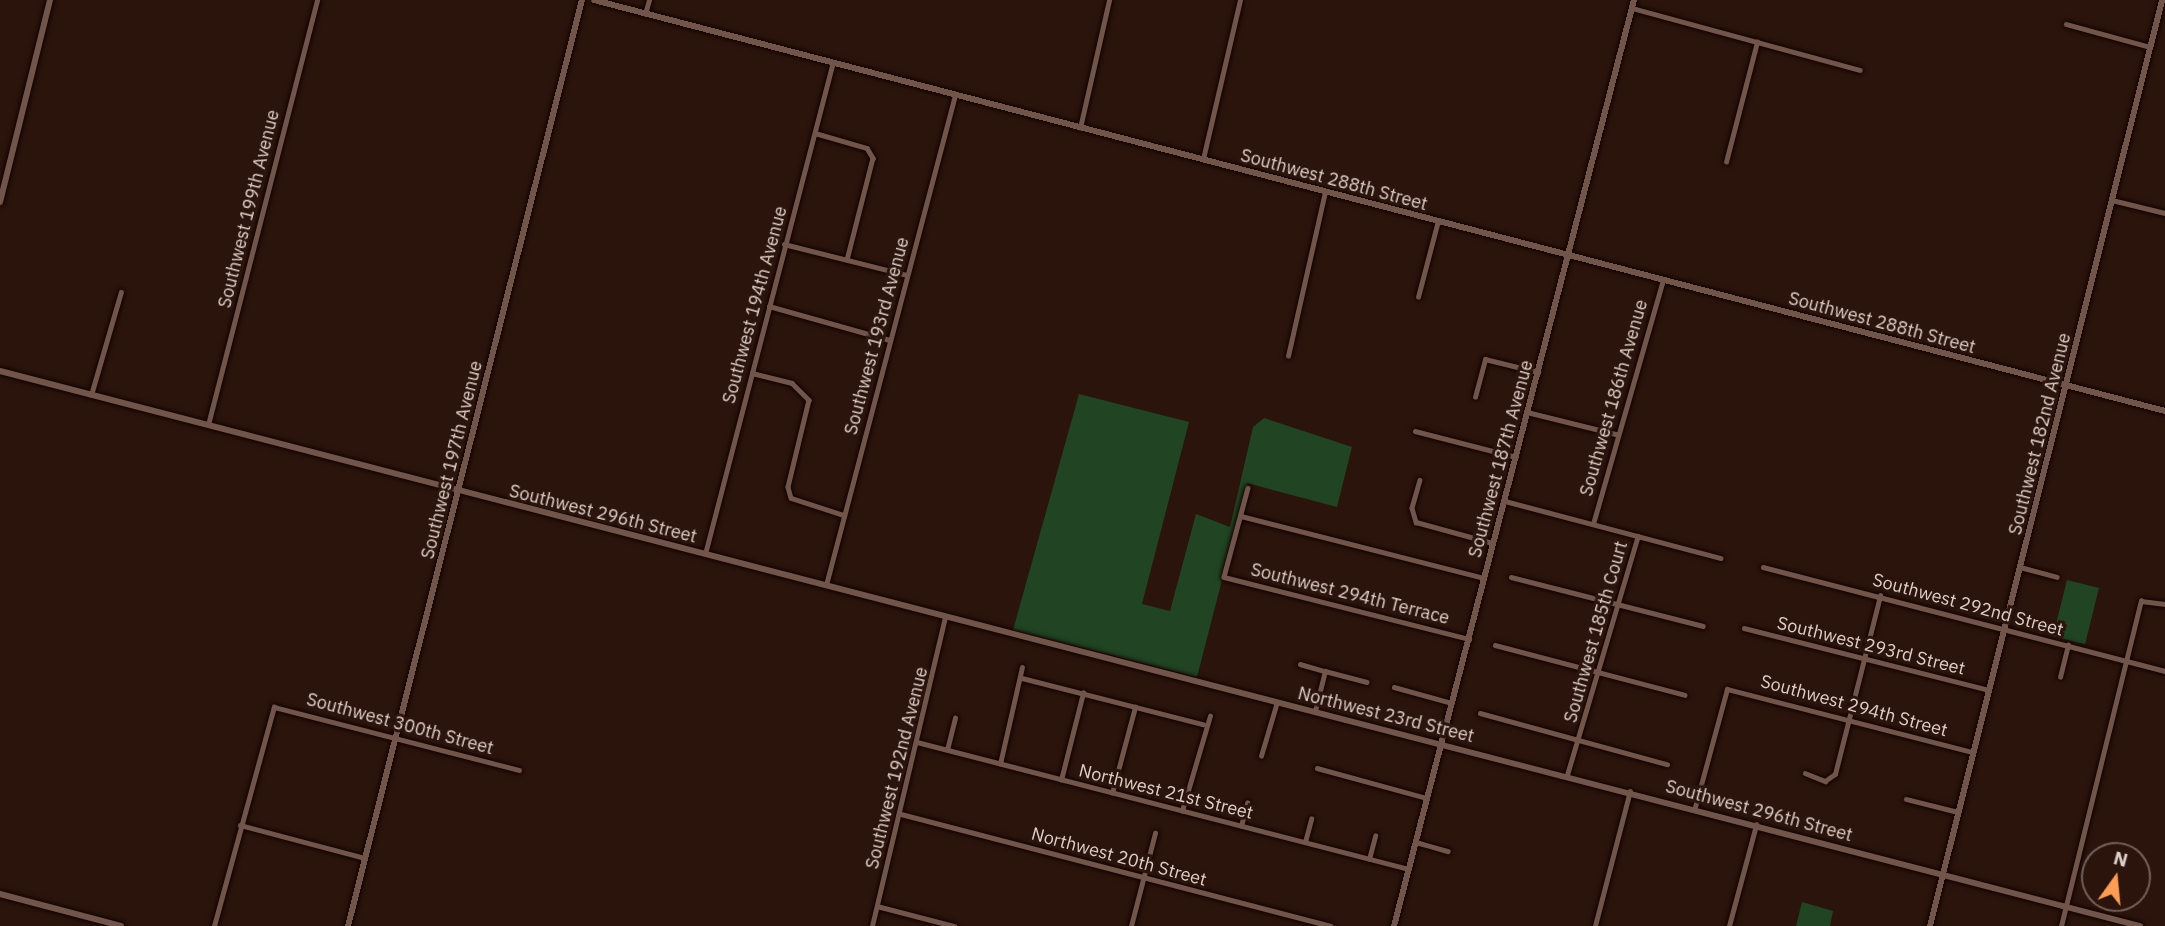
<!DOCTYPE html>
<html>
<head>
<meta charset="utf-8">
<style>
	body { margin:0 }
	#map { position:relative; width:2165px; height:926px; overflow:hidden; background:#2b140c; font-family:"IBM Plex Sans",sans-serif }
	div>[style] { position:absolute }
	[style*='--x'] { left:calc(var(--x)*1px); top:calc(var(--y)*1px); width:calc(var(--w)*1px); rotate:calc(var(--a)*1deg) }
	.green>* { inset:0; background:#214423; transform-origin:0 0 }
	.roads { filter:drop-shadow(0 0 2px #120200) drop-shadow(0 0 2px #120200) }
	.street>* { height:4.5px; margin:-2.25px; padding:0 2.25px; transform-origin:2.25px; border-radius:2.25px; background:#71554b }
	.secondary>* { height:6px; margin:-3px; padding:0 3px; transform-origin:3px; border-radius:3px; background:#71554b }
	span { translate:-50% -50%; white-space:nowrap; text-align:center; line-height:1.15; -webkit-text-stroke:6px #2b140c; paint-order:stroke }
	.street-label { font-size:18px; color:#dfcfc9 }
	.north { position:absolute; left:2081px; top:842px; width:70px; height:70px; box-sizing:border-box; background:#2b140c; border:2px solid #735f58; border-radius:50%; rotate:15deg; font-size:19px; font-weight:700; line-height:28px; text-align:center; color:#dfcfc9 }
	.north::after { content:''; display:block; margin:auto; width:24px; height:32px; background:#fc9d53; clip-path:polygon(50% 0,100% 100%,50% 72%,0 100%) }
</style>
</head>
<body>
<div id="map">
	<div class="green">
		<i style="clip-path:polygon(1079px 394px,1189px 422px,1142px 604px,1170px 611px,1196px 514px,1230px 527px,1253px 427px,1264px 418px,1352px 447px,1337px 507px,1247px 483px,1197px 677px,1013px 630px)"></i>
		<i style="left:2067px;top:580px;width:33px;height:58px;rotate:14deg"></i>
		<i style="clip-path:polygon(1802px 902px,1833px 911px,1830px 926px,1796px 926px)"></i>
	</div>
	<div class="roads">
		<div class="street">
			<i style="--x:1632;--y:8;--w:236;--a:15.2"></i>
			<i style="--x:645;--y:14;--w:15;--a:-74"></i>
			<i style="--x:2066;--y:24;--w:87;--a:15.3"></i>
			<i style="--x:1080;--y:128;--w:131;--a:-77.2"></i>
			<i style="--x:815;--y:133;--w:54;--a:16.1"></i>
			<i style="--x:867;--y:148;--w:12;--a:59"></i>
			<i style="--x:873;--y:158;--w:105;--a:104.3"></i>
			<i style="--x:1203;--y:159;--w:163;--a:-76.9"></i>
			<i style="--x:1726;--y:162;--w:124;--a:-75.5"></i>
			<i style="--x:2112;--y:200;--w:55;--a:13.8"></i>
			<i style="--x:784;--y:244;--w:127;--a:14.1"></i>
			<i style="--x:1418;--y:297;--w:79;--a:-75.3"></i>
			<i style="--x:769;--y:306;--w:126;--a:15.7"></i>
			<i style="--x:1288;--y:356;--w:168;--a:-77.3"></i>
			<i style="--x:752;--y:373;--w:41;--a:14"></i>
			<i style="--x:792;--y:383;--w:24;--a:45"></i>
			<i style="--x:809;--y:400;--w:89;--a:103.6"></i>
			<i style="--x:788;--y:487;--w:11;--a:75"></i>
			<i style="--x:791;--y:498;--w:56;--a:17.8"></i>
			<i style="--x:91;--y:395;--w:107;--a:-73.8"></i>
			<i style="--x:1475;--y:397;--w:39;--a:-75"></i>
			<i style="--x:1485;--y:359;--w:55;--a:13.8"></i>
			<i style="--x:1527;--y:412;--w:92;--a:13.9"></i>
			<i style="--x:208;--y:425;--w:439;--a:-75.6"></i>
			<i style="--x:1415;--y:431;--w:104;--a:14.4"></i>
			<i style="--x:1420;--y:480;--w:29;--a:106"></i>
			<i style="--x:1412;--y:508;--w:15;--a:74"></i>
			<i style="--x:1416;--y:522;--w:80;--a:15.3"></i>
			<i style="--x:1248;--y:488;--w:92;--a:105.1"></i>
			<i style="--x:1224;--y:577;--w:253;--a:14.2"></i>
			<i style="--x:1505;--y:501;--w:223;--a:14.8"></i>
			<i style="--x:1241;--y:516;--w:251;--a:14.3"></i>
			<i style="--x:1593;--y:524;--w:254;--a:-74"></i>
			<i style="--x:705;--y:554;--w:508;--a:-75.42"></i>
			<i style="--x:1763;--y:567;--w:415;--a:14.5"></i>
			<i style="--x:2020;--y:567;--w:38;--a:15"></i>
			<i style="--x:1511;--y:577;--w:198;--a:14.3"></i>
			<i style="--x:826;--y:585;--w:507;--a:-75.25"></i>
			<i style="--x:1744;--y:628;--w:253;--a:14.2"></i>
			<i style="--x:1495;--y:645;--w:196;--a:14.7"></i>
			<i style="--x:1300;--y:664;--w:26;--a:16"></i>
			<i style="--x:2060;--y:677;--w:33;--a:-76"></i>
			<i style="--x:1022;--y:678;--w:187;--a:14.3"></i>
			<i style="--x:1394;--y:687;--w:60;--a:15.4"></i>
			<i style="--x:1315;--y:711;--w:41;--a:-76"></i>
			<i style="--x:1325;--y:671;--w:43;--a:14.7"></i>
			<i style="--x:1480;--y:713;--w:194;--a:15.3"></i>
			<i style="--x:917;--y:742;--w:508;--a:14.47"></i>
			<i style="--x:947;--y:750;--w:33;--a:-76"></i>
			<i style="--x:1261;--y:756;--w:56;--a:-73.5"></i>
			<i style="--x:1000;--y:764;--w:99;--a:-77.2"></i>
			<i style="--x:1317;--y:768;--w:114;--a:15.3"></i>
			<i style="--x:1805;--y:773;--w:22;--a:22"></i>
			<i style="--x:1825;--y:781;--w:12;--a:-35"></i>
			<i style="--x:1835;--y:774;--w:184;--a:-75.8"></i>
			<i style="--x:1567;--y:775;--w:249;--a:-73.5"></i>
			<i style="--x:1061;--y:780;--w:90;--a:-75.8"></i>
			<i style="--x:1112;--y:793;--w:89;--a:-75"></i>
			<i style="--x:1906;--y:799;--w:54;--a:14"></i>
			<i style="--x:1695;--y:807;--w:122;--a:-74.8"></i>
			<i style="--x:1727;--y:689;--w:254;--a:14.4"></i>
			<i style="--x:1182;--y:811;--w:99;--a:-73.6"></i>
			<i style="--x:901;--y:814;--w:444;--a:14.6"></i>
			<i style="--x:240;--y:825;--w:129;--a:14.8"></i>
			<i style="--x:1241;--y:826;--w:24;--a:-75"></i>
			<i style="--x:1305;--y:842;--w:24;--a:-75"></i>
			<i style="--x:1416;--y:842;--w:33;--a:16"></i>
			<i style="--x:1369;--y:859;--w:24;--a:-75"></i>
			<i style="--x:877;--y:906;--w:80;--a:14.6"></i>
			<i style="--x:214;--y:926;--w:227;--a:-74.7"></i>
			<i style="--x:274;--y:707;--w:253;--a:14.4"></i>
			<i style="--x:872;--y:926;--w:318;--a:-76.7"></i>
			<i style="--x:1131;--y:926;--w:96;--a:-75.5"></i>
			<i style="--x:1595;--y:926;--w:139;--a:-75.5"></i>
			<i style="--x:1729;--y:926;--w:105;--a:-75"></i>
			<i style="--x:2061;--y:926;--w:335;--a:-76.2"></i>
			<i style="--x:2141;--y:601;--w:24;--a:7"></i>
		</div>
		<div class="secondary">
			<i style="--x:594;--y:0;--w:1624;--a:14.66"></i>
			<i style="--x:0;--y:202;--w:208;--a:-76.1"></i>
			<i style="--x:0;--y:371;--w:2211;--a:14.54"></i>
			<i style="--x:0;--y:894;--w:125;--a:14.8"></i>
			<i style="--x:348;--y:926;--w:955;--a:-75.82"></i>
			<i style="--x:1394;--y:926;--w:957;--a:-75.47"></i>
			<i style="--x:1930;--y:926;--w:955;--a:-75.93"></i>
		</div>
	</div>
	<div class="street-label">
		<span style="left:1334px;top:180px;rotate:15deg">Southwest 288th Street</span>
		<span style="left:249px;top:209px;rotate:-76deg">Southwest 199th Avenue</span>
		<span style="left:755px;top:305px;rotate:-75deg">Southwest 194th Avenue</span>
		<span style="left:1882px;top:323px;rotate:15deg">Southwest 288th Street</span>
		<span style="left:877px;top:336px;rotate:-75deg">Southwest 193rd Avenue</span>
		<span style="left:1614px;top:398px;rotate:-74deg">Southwest 186th Avenue</span>
		<span style="left:2040px;top:434px;rotate:-76deg">Southwest 182nd Avenue</span>
		<span style="left:1501px;top:459px;rotate:-75deg">Southwest 187th Avenue</span>
		<span style="left:452px;top:460px;rotate:-76deg">Southwest 197th Avenue</span>
		<span style="left:603px;top:514px;rotate:14deg">Southwest 296th Street</span>
		<span style="left:1350px;top:594px;rotate:14deg">Southwest 294th Terrace</span>
		<span style="left:1968px;top:605px;rotate:15deg">Southwest 292nd Street</span>
		<span style="left:1596px;top:632px;rotate:-74deg">Southwest 185th Court</span>
		<span style="left:1871px;top:646px;rotate:14deg">Southwest 293rd Street</span>
		<span style="left:1854px;top:706px;rotate:15deg">Southwest 294th Street</span>
		<span style="left:1386px;top:715px;rotate:14deg">Northwest 23rd Street</span>
		<span style="left:400px;top:724px;rotate:15deg">Southwest 300th Street</span>
		<span style="left:897px;top:768px;rotate:-76deg">Southwest 192nd Avenue</span>
		<span style="left:1166px;top:792px;rotate:14deg">Northwest 21st Street</span>
		<span style="left:1759px;top:811px;rotate:15deg">Southwest 296th Street</span>
		<span style="left:1119px;top:857px;rotate:15deg">Northwest 20th Street</span>
	</div>
	<div class="north">N</div>
</div>
</body>
</html>
